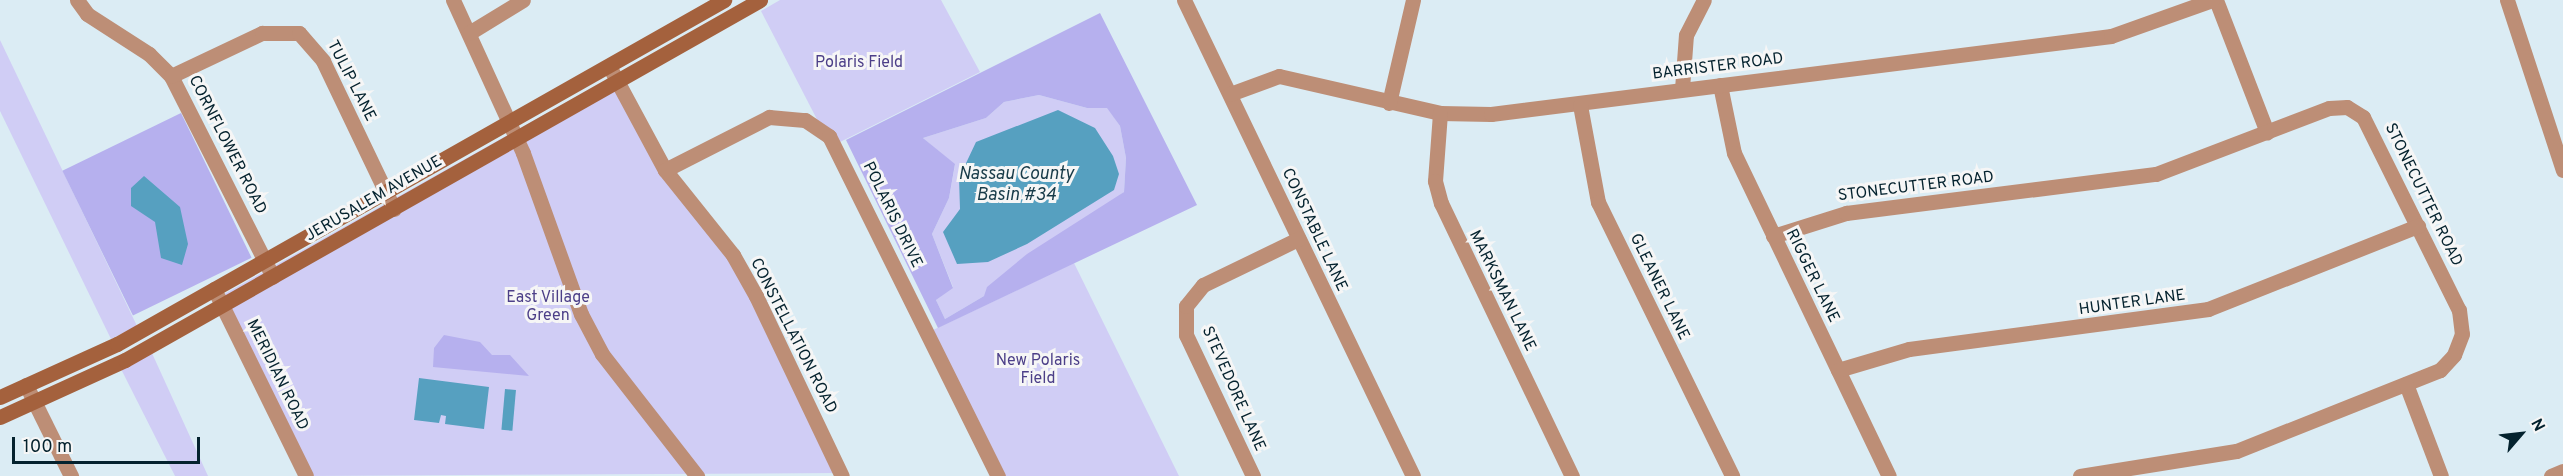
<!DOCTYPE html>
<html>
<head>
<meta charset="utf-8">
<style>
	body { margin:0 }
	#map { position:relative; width:2563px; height:476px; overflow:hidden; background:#dbecf4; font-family:Overpass,sans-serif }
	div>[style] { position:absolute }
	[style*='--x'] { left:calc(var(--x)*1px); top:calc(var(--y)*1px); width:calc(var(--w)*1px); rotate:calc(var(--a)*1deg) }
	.green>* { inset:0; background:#d0cdf5 }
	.forest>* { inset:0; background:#b6b0ee; transform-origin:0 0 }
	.water>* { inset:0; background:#56a0c0; transform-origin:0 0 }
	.street>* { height:15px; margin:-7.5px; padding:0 7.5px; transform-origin:7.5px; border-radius:7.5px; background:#bd8e76 }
	.secondary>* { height:15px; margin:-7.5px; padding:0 7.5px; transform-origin:7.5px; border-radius:7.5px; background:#a4613d }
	span { translate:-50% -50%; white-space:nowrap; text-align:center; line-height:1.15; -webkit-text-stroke:6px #f6f6f6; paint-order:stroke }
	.park-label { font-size:16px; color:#4c3f88 }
	.street-label { font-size:16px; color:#04222e }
	.water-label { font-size:18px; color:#183b49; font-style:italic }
	.north { position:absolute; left:2491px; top:404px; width:60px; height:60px; -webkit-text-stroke:4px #f6f6f6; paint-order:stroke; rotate:62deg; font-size:16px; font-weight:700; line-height:24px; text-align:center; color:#04222e }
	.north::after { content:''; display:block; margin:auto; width:21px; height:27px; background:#04222e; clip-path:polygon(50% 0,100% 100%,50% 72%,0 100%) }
	.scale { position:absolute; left:12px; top:437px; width:188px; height:27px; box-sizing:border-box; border:3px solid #04222e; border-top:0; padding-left:8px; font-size:18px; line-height:21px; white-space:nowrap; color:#04222e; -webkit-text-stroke:4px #f6f6f6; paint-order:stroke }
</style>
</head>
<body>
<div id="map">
	<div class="green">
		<i style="clip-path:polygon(780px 0,941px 0,980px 72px,836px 144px,823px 131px,761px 11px)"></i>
		<i style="clip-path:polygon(0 40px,137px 326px,111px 339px,0 111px)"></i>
		<i style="clip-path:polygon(613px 76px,732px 257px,838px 473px,306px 476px,219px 297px)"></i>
		<i style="clip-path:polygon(1039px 95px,1087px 108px,1107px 107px,1120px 126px,1126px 158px,1124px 192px,984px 296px,945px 319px,936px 300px,953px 287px,932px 234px,949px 198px,955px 165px,923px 138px,986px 118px,1004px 102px)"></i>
		<i style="clip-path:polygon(1074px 263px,1179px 476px,1001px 476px,931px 331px)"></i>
		<i style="clip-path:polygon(151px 351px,208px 476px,175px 476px,120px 367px)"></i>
	</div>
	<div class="forest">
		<i style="clip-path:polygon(evenodd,1100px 13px,1197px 205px,938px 328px,846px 140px,1100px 13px,1039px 95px,1087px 108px,1107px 108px,1120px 126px,1126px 158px,1124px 192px,1027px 254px,987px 287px,984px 296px,945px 319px,936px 300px,953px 288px,932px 234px,949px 198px,955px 164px,923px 138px,986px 118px,1004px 102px,1039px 95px)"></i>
		<i style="left:181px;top:113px;width:161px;height:132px;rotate:64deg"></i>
		<i style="clip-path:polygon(444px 335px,480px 342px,492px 355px,510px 355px,529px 376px,433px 367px,434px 348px)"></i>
	</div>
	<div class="water">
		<i style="clip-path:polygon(1058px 110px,1095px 128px,1113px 156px,1119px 174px,1114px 190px,1027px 244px,988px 262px,957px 264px,943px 232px,960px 209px,959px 178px,976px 142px)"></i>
		<i style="clip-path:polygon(144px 176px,180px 207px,188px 244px,182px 265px,161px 258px,155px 222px,131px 206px,131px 188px)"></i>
		<i style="clip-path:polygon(419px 378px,489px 387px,484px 429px,445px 424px,446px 416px,441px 415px,439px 423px,414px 420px)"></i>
		<i style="left:505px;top:389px;width:11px;height:41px;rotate:5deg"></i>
	</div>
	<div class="street">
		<i style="--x:77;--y:0;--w:17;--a:54"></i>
		<i style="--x:87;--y:14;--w:74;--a:32.8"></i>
		<i style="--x:149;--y:54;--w:31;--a:45"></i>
		<i style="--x:171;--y:76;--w:225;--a:63.1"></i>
		<i style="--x:453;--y:0;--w:168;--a:65.4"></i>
		<i style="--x:523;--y:153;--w:171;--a:70.2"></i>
		<i style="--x:581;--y:314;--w:45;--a:62.3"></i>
		<i style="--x:602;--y:354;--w:155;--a:52.1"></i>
		<i style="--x:1184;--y:0;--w:528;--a:64.31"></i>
		<i style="--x:2216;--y:0;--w:142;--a:68.9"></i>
		<i style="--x:2507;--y:0;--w:179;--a:71.8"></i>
		<i style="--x:469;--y:33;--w:63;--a:-31.4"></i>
		<i style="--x:609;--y:66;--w:118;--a:61.7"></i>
		<i style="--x:665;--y:170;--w:109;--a:51.3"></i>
		<i style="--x:733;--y:255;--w:47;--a:60.7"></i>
		<i style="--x:756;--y:296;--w:199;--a:64.5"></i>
		<i style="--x:171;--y:76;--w:101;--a:-25.3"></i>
		<i style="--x:262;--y:33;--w:37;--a:0"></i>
		<i style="--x:299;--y:33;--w:37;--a:49"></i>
		<i style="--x:323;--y:61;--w:164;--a:64.4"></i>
		<i style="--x:1720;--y:85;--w:69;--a:78.4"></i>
		<i style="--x:1734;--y:153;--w:358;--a:64.4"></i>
		<i style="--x:1682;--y:89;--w:54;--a:-85.8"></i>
		<i style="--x:1686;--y:35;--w:39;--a:-63"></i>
		<i style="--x:1230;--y:94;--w:52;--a:-20.2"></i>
		<i style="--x:1279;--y:76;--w:165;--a:12.9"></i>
		<i style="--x:1440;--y:113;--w:51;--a:1.1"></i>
		<i style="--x:1491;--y:114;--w:625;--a:-7.17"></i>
		<i style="--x:2111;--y:36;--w:107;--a:-19.6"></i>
		<i style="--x:1389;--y:103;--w:106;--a:-76.9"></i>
		<i style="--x:1580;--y:105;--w:99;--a:79.5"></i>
		<i style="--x:1598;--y:202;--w:305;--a:63.9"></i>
		<i style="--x:1440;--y:113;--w:68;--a:94.2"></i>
		<i style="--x:1435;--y:181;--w:23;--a:75"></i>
		<i style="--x:1441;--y:203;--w:303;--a:64.4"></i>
		<i style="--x:665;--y:170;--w:117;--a:-27"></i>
		<i style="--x:769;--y:117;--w:36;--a:5"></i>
		<i style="--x:805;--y:120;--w:29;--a:34"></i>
		<i style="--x:829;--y:136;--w:380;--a:63.6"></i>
		<i style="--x:1773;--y:236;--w:77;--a:-17.5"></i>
		<i style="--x:1846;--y:213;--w:312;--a:-7.2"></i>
		<i style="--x:2156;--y:174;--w:185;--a:-20.9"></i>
		<i style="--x:2329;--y:108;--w:18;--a:-3"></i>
		<i style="--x:2347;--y:107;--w:19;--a:32"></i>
		<i style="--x:2363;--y:117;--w:216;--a:63.6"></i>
		<i style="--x:2459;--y:310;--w:24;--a:83"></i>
		<i style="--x:2462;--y:334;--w:22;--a:111"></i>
		<i style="--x:2454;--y:355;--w:21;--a:133"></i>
		<i style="--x:2440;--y:370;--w:219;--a:158.3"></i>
		<i style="--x:2236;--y:451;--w:158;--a:170.9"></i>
		<i style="--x:214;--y:289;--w:208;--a:63.8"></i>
		<i style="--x:1838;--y:370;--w:74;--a:-16.5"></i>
		<i style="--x:1909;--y:349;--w:302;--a:-7.6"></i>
		<i style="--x:2208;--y:309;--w:226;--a:-21.6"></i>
		<i style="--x:2406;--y:384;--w:98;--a:69.2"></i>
		<i style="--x:26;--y:385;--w:102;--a:63.7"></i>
		<i style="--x:1253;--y:476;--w:156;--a:-115.4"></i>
		<i style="--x:1186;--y:335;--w:29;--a:-90"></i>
		<i style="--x:1186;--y:306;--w:27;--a:-51"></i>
		<i style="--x:1203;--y:285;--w:106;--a:-25.8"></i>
		<i style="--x:2551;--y:476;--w:13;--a:-23"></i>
	</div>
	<div class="secondary">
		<i style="--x:0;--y:397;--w:128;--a:-24.4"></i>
		<i style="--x:117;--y:344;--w:698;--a:-29.54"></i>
		<i style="--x:0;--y:417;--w:137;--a:-24.5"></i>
		<i style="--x:125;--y:360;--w:730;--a:-29.55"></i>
	</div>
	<div class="park-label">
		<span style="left:859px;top:63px">Polaris Field</span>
		<span style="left:548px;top:307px">East Village<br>Green</span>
		<span style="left:1038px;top:370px">New Polaris<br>Field</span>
	</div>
	<div class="street-label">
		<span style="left:1718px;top:67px;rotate:-7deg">BARRISTER ROAD</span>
		<span style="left:351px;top:81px;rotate:63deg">TULIP LANE</span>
		<span style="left:227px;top:145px;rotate:63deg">CORNFLOWER ROAD</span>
		<span style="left:1916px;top:187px;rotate:-7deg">STONECUTTER ROAD</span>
		<span style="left:2423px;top:195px;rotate:64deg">STONECUTTER ROAD</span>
		<span style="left:374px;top:199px;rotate:-30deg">JERUSALEM AVENUE</span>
		<span style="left:892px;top:215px;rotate:64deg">POLARIS DRIVE</span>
		<span style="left:1314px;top:230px;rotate:65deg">CONSTABLE LANE</span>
		<span style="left:1812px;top:276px;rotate:64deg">RIGGER LANE</span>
		<span style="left:1659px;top:287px;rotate:64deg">GLEANER LANE</span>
		<span style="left:1502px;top:291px;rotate:64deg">MARKSMAN LANE</span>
		<span style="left:2132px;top:303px;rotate:-8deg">HUNTER LANE</span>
		<span style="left:793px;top:336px;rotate:63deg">CONSTELLATION ROAD</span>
		<span style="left:277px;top:375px;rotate:64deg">MERIDIAN ROAD</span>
		<span style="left:1233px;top:389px;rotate:66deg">STEVEDORE LANE</span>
	</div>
	<div class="water-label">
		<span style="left:1016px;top:186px">Nassau County<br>Basin #34</span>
	</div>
	<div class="north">N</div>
	<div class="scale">100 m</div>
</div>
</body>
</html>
